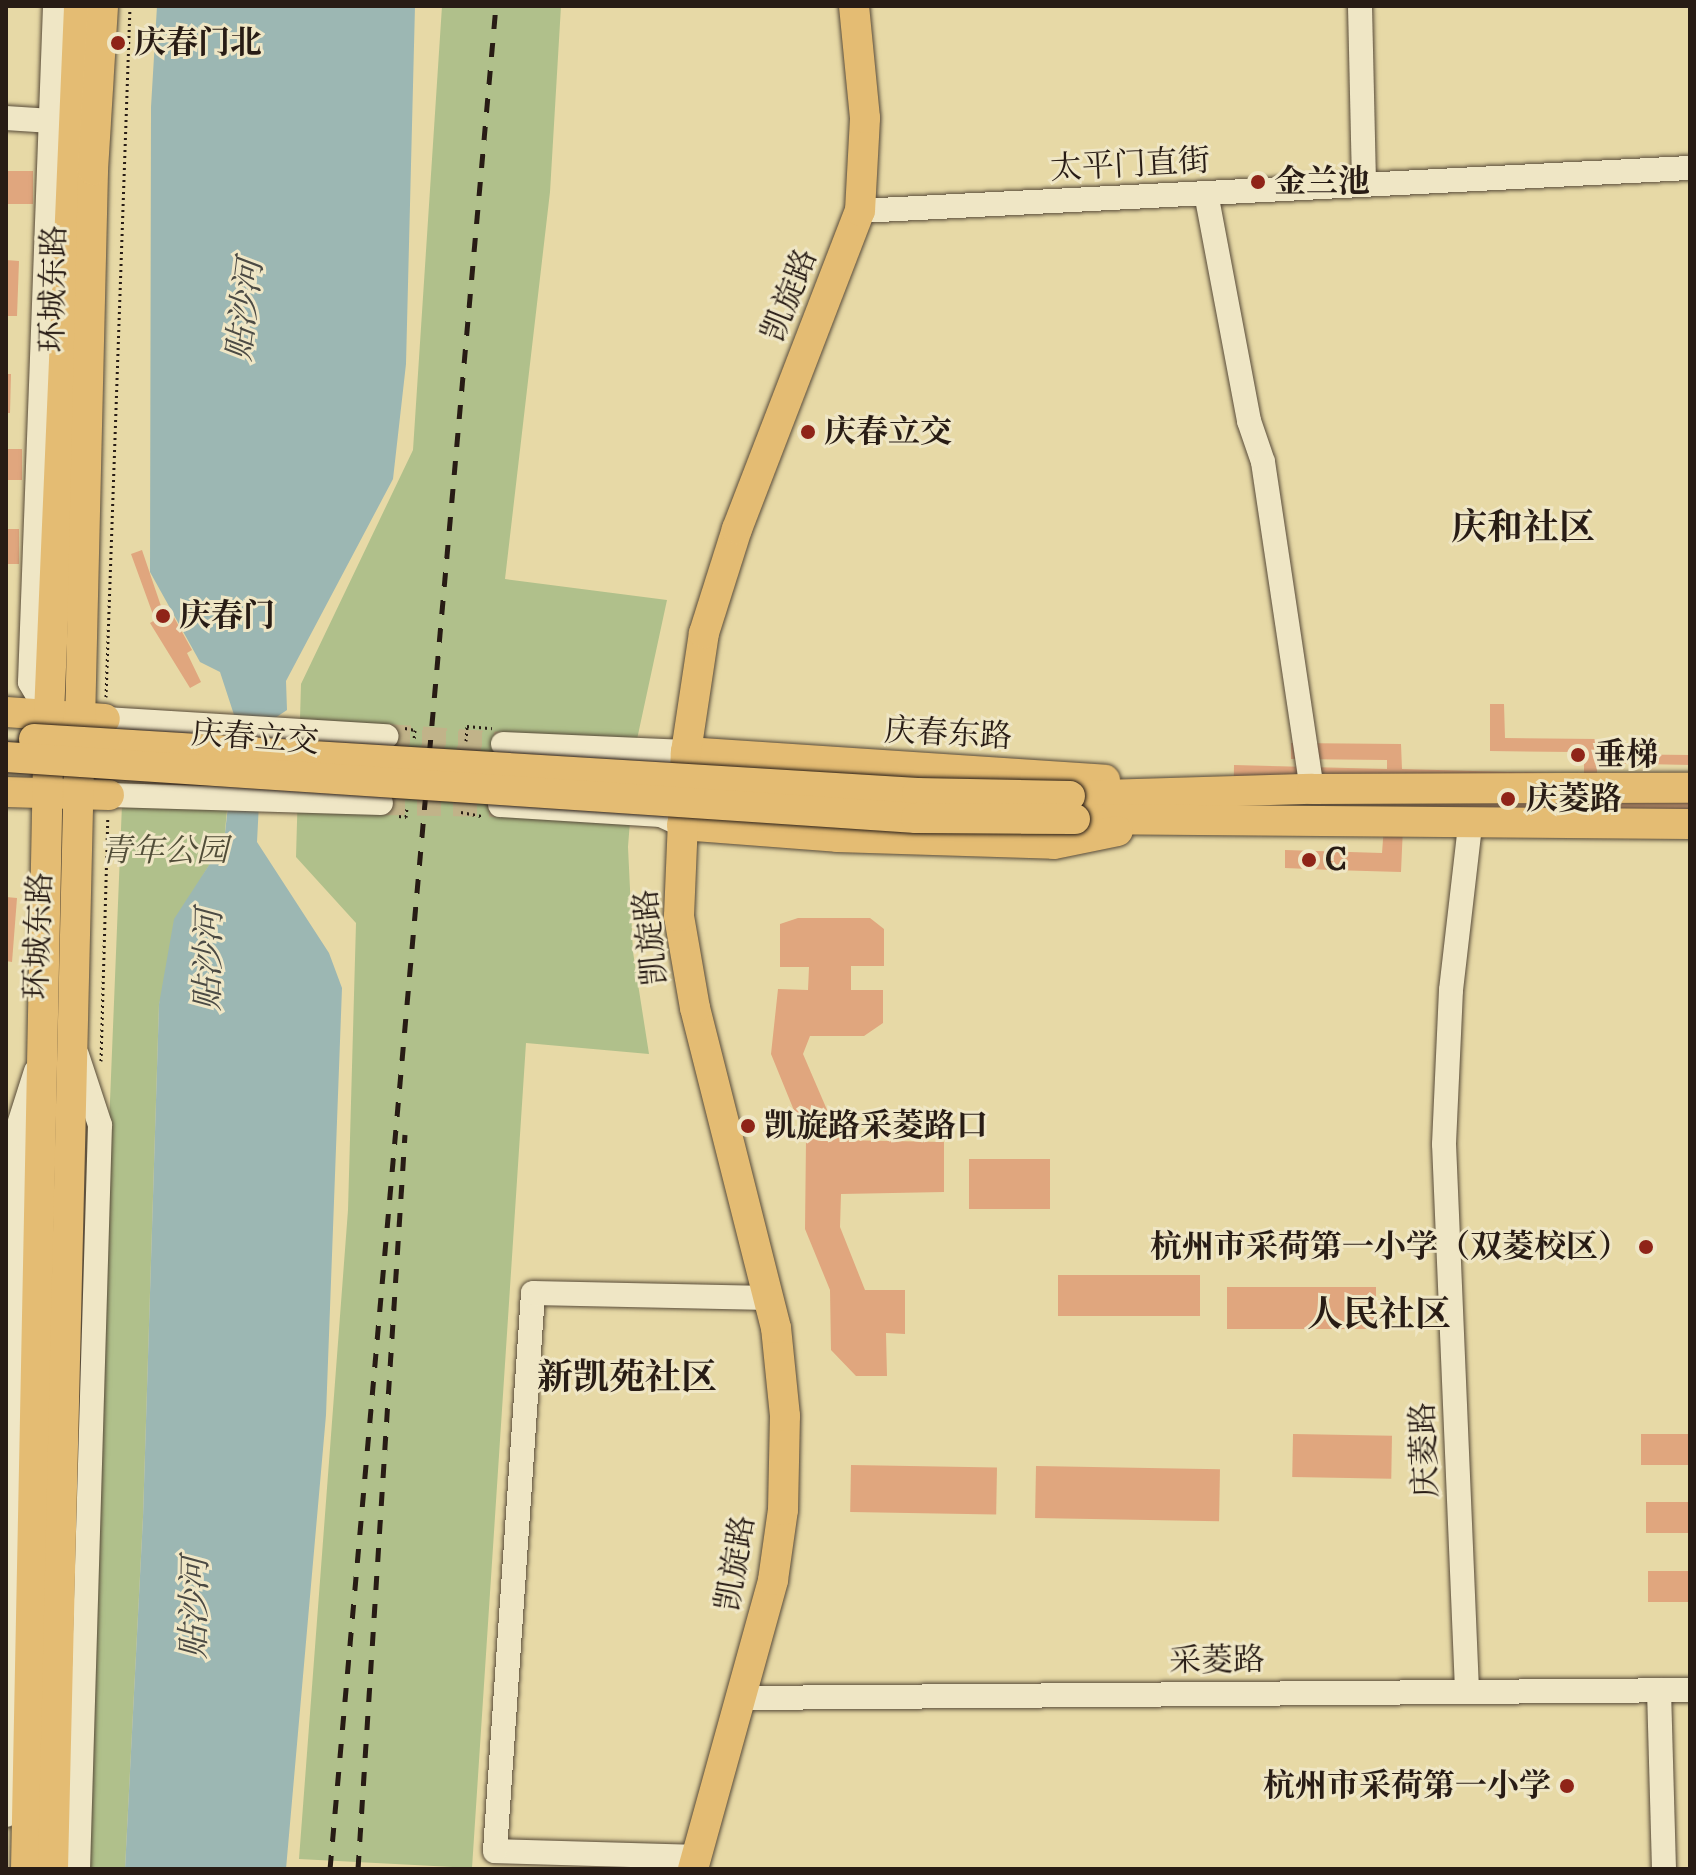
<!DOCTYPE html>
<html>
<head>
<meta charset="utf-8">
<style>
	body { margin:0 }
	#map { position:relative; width:1696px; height:1875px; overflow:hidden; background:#e7d9a6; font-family:"IM FELL Great Primer","Noto Serif SC",serif }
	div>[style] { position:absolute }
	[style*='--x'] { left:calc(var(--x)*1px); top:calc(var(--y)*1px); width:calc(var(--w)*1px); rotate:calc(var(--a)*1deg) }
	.green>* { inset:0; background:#b0c08b }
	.water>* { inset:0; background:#9cb7b3 }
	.building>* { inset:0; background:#e0a67e; transform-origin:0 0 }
	.minor-tunnel>* { height:24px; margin-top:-12px; transform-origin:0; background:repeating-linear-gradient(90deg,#c1b389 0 24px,transparent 0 36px) }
	.path>* { height:3px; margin-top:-1.5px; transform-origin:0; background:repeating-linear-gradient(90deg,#281c15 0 2px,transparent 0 6px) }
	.roads { filter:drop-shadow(0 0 2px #584b39) drop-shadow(0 0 2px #584b39) }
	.minor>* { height:24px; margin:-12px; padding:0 12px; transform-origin:12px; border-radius:12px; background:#efe6c5 }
	.major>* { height:30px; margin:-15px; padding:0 15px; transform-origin:15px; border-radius:15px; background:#e4bc73 }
	.rail>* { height:5px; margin-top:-2.5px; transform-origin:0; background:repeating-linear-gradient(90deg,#281c15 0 14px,transparent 0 28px) }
	.bridges { filter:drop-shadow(0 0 2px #281c15) drop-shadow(0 0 2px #281c15) }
	.major-bridge>* { height:30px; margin:-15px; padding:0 15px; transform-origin:15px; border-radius:15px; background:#e4bc73 }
	.dots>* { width:22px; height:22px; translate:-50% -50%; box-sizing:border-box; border:4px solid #efe6c5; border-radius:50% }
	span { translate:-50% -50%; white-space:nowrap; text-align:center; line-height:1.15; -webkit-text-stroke:6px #efe6c5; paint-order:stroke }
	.poi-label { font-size:32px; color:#281c15; font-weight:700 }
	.left { translate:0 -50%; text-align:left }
	.right { translate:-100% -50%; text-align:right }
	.street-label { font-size:32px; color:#281c15 }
	.park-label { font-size:32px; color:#514d38; font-style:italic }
	.water-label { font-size:34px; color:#4b4a44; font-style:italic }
	.quarter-label { font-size:36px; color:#281c15; font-weight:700 }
	.frame { position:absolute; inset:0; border:8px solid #281c15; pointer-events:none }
</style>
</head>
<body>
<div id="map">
	<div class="green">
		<i style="clip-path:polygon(442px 6px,561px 6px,550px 192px,505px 579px,667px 600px,636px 744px,628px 847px,633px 952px,649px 1054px,526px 1043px,472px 1868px,299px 1859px,348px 1210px,356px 923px,296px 857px,301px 684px,413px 450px)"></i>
		<i style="clip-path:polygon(122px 804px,227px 810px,224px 842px,203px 875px,159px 1004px,143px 1517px,125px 1869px,79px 1869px)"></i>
	</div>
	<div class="water">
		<i style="clip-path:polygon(157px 6px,415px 6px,406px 364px,393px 479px,286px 681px,287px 710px,263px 726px,257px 842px,329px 953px,342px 988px,326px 1415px,286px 1869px,125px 1869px,143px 1517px,159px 1004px,174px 919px,224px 842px,237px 724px,220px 672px,200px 662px,150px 572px,151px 107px)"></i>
	</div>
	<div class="building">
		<i style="left:6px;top:171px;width:27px;height:33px"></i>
		<i style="clip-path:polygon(6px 260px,19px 261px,17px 316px,6px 316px)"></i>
		<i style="clip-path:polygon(6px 374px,11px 374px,10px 413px,6px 413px)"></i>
		<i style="left:6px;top:449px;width:16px;height:31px"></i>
		<i style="left:6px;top:529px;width:13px;height:35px"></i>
		<i style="clip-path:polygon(142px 550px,163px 612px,170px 610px,192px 650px,187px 653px,201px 682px,190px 688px,150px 623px,155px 620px,131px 554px)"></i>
		<i style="clip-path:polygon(1490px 704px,1504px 704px,1505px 738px,1597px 739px,1597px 754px,1690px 755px,1690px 765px,1597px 763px,1597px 775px,1690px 777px,1690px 836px,1403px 827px,1401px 872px,1332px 870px,1285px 868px,1285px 850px,1382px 853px,1384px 826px,1233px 819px,1234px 765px,1387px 769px,1387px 760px,1291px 759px,1291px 743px,1401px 744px,1402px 769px,1584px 774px,1584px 762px,1573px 762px,1573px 752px,1490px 751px)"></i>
		<i style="clip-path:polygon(6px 897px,17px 898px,12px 962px,6px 961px)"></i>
		<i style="clip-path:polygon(798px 918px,870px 918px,884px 929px,884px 966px,851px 966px,851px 990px,883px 990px,883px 1023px,864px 1036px,810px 1036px,803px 1054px,840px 1140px,944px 1142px,944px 1192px,841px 1194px,840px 1227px,865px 1290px,905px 1290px,905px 1334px,886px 1333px,887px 1376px,856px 1376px,831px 1350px,830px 1290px,805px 1229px,806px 1140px,771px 1054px,778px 989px,808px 990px,809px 967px,780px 967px,780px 924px)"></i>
		<i style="left:969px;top:1159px;width:81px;height:50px"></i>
		<i style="left:1200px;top:1275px;width:41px;height:142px;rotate:90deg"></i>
		<i style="left:1376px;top:1287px;width:42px;height:149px;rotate:90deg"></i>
		<i style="left:1293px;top:1434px;width:99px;height:43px;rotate:1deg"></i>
		<i style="left:1690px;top:1434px;width:31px;height:49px;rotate:90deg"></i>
		<i style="left:851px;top:1465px;width:146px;height:47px;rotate:1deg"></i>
		<i style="left:1036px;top:1466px;width:184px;height:52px;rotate:1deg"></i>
		<i style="left:1690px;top:1502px;width:31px;height:44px;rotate:90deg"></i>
		<i style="left:1690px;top:1571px;width:31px;height:42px;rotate:90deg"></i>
	</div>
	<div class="minor-tunnel">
		<i style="--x:386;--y:736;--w:117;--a:3.9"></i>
		<i style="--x:381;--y:803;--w:119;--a:1"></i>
	</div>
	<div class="path">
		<i style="--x:106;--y:697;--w:691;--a:-88.01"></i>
		<i style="--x:405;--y:728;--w:10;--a:11"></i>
		<i style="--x:415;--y:730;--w:10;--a:96"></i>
		<i style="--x:466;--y:741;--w:15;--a:-86"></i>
		<i style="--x:467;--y:726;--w:25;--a:5"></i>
		<i style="--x:461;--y:812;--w:21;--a:11"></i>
		<i style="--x:399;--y:816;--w:7;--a:8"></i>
		<i style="--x:406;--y:817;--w:9;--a:-84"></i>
		<i style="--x:101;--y:1061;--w:244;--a:-88.4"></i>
	</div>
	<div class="roads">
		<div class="minor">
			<i style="--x:1360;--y:6;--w:177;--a:88.7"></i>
			<i style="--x:6;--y:118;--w:61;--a:3.8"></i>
			<i style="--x:1206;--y:193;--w:232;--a:79.3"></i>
			<i style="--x:1249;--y:421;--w:43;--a:71.1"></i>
			<i style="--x:1263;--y:462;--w:331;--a:81.5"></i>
			<i style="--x:860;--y:211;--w:831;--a:-2.97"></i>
			<i style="--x:49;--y:714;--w:37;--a:-121"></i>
			<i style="--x:30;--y:682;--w:676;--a:-87.88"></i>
			<i style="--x:105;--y:719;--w:282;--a:3.5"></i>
			<i style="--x:503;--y:744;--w:183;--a:2.5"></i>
			<i style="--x:109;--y:795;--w:272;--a:1.7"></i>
			<i style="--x:500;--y:805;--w:161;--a:3.6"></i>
			<i style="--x:661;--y:815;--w:23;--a:25"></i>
			<i style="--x:77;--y:1055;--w:74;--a:71.8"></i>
			<i style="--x:100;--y:1125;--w:744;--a:91.69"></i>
			<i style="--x:1467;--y:1690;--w:546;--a:-92.41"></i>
			<i style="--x:1444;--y:1144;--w:154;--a:-87.4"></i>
			<i style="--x:1451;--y:990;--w:166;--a:-83.4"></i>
			<i style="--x:1659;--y:1690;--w:179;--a:88.4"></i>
			<i style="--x:744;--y:1698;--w:946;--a:-0.48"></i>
			<i style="--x:6;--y:1815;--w:681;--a:-89.16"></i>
			<i style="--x:16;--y:1134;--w:66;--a:-72.4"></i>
			<i style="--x:697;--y:1857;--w:202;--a:-178.3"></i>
			<i style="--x:495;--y:1851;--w:559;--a:-86.1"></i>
			<i style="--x:533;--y:1293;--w:236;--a:1.2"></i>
		</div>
		<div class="major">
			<i style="--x:6;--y:712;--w:99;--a:4"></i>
			<i style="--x:686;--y:752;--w:420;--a:3.8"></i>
			<i style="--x:6;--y:792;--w:103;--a:1.7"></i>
			<i style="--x:1070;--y:796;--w:242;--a:-1.7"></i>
			<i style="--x:1312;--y:789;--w:378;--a:-0.2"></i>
			<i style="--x:1075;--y:819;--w:615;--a:0.47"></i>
			<i style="--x:682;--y:825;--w:155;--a:4.4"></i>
			<i style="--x:837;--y:837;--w:217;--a:1.8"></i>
			<i style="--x:1054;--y:844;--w:65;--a:-11.5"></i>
			<i style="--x:26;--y:1869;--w:1155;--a:-88.86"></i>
			<i style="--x:49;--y:714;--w:709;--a:-87.57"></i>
			<i style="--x:53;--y:1869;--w:1699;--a:-88.65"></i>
			<i style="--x:93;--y:170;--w:164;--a:-86.5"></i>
			<i style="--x:693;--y:1869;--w:300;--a:-74.5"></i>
			<i style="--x:773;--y:1580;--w:71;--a:-81.9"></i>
			<i style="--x:783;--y:1510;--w:94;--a:-88.8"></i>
			<i style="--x:785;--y:1416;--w:88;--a:-95.8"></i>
			<i style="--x:776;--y:1328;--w:330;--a:-104.2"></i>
			<i style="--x:695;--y:1008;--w:93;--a:-99.9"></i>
			<i style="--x:679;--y:916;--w:164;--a:-87.6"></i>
			<i style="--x:686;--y:752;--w:120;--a:-81.4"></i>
			<i style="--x:704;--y:633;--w:109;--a:-72.4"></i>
			<i style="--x:737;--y:529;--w:341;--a:-68.9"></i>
			<i style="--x:860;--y:211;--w:93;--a:-86.9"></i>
			<i style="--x:865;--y:118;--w:113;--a:-95.6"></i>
		</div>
	</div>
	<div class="rail">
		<i style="--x:330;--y:1869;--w:1870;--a:-84.91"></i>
		<i style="--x:358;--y:1869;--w:736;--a:-86.34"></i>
	</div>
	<div class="bridges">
		<div class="major-bridge">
			<i style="--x:34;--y:739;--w:885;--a:3.5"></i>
			<i style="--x:917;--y:793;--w:153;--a:1.1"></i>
			<i style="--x:6;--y:757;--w:912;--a:3.83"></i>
			<i style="--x:916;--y:818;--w:159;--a:0.4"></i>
		</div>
	</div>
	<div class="dots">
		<i style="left:118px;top:43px;background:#8f2418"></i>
		<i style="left:1258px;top:182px;background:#8f2418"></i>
		<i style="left:808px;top:432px;background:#8f2418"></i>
		<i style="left:163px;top:616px;background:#8f2418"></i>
		<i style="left:1578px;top:755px;background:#8f2418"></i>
		<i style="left:1508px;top:799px;background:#8f2418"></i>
		<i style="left:1309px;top:860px;background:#8f2418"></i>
		<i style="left:748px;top:1126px;background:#8f2418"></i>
		<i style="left:1646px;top:1247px;background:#8f2418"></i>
		<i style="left:1567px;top:1786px;background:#8f2418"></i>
	</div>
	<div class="poi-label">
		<span class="left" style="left:134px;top:43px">庆春门北</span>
		<span class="left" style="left:1274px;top:182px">金兰池</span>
		<span class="left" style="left:824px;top:432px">庆春立交</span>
		<span class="left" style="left:179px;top:616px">庆春门</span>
		<span class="left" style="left:1594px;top:755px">垂梯</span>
		<span class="left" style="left:1526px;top:799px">庆菱路</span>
		<span class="left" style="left:1325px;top:860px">C</span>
		<span class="left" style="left:764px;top:1126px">凯旋路采菱路口</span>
		<span class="right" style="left:1630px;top:1247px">杭州市采荷第一小学（双菱校区）</span>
		<span class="right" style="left:1551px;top:1786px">杭州市采荷第一小学</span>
	</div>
	<div class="street-label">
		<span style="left:1130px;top:165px;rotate:-3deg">太平门直街</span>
		<span style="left:54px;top:289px;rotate:-89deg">环城东路</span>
		<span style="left:790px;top:295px;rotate:-68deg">凯旋路</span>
		<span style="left:948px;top:734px;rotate:3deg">庆春东路</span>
		<span style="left:255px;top:738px;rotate:4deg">庆春立交</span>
		<span style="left:39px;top:936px;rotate:-88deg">环城东路</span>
		<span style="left:651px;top:937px;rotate:-96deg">凯旋路</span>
		<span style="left:1425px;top:1450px;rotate:-92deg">庆菱路</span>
		<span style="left:736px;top:1563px;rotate:-80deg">凯旋路</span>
		<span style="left:1217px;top:1661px;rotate:-1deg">采菱路</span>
	</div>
	<div class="park-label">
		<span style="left:164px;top:851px">青年公园</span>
	</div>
	<div class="water-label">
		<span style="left:244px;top:310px;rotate:-83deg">贴沙河</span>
		<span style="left:208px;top:960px;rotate:-89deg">贴沙河</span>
		<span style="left:194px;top:1608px;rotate:-89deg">贴沙河</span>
	</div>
	<div class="quarter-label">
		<span style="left:1523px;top:528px">庆和社区</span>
		<span style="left:1379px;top:1315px">人民社区</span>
		<span style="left:627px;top:1378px">新凯苑社区</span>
	</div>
	<div class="frame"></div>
</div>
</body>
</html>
